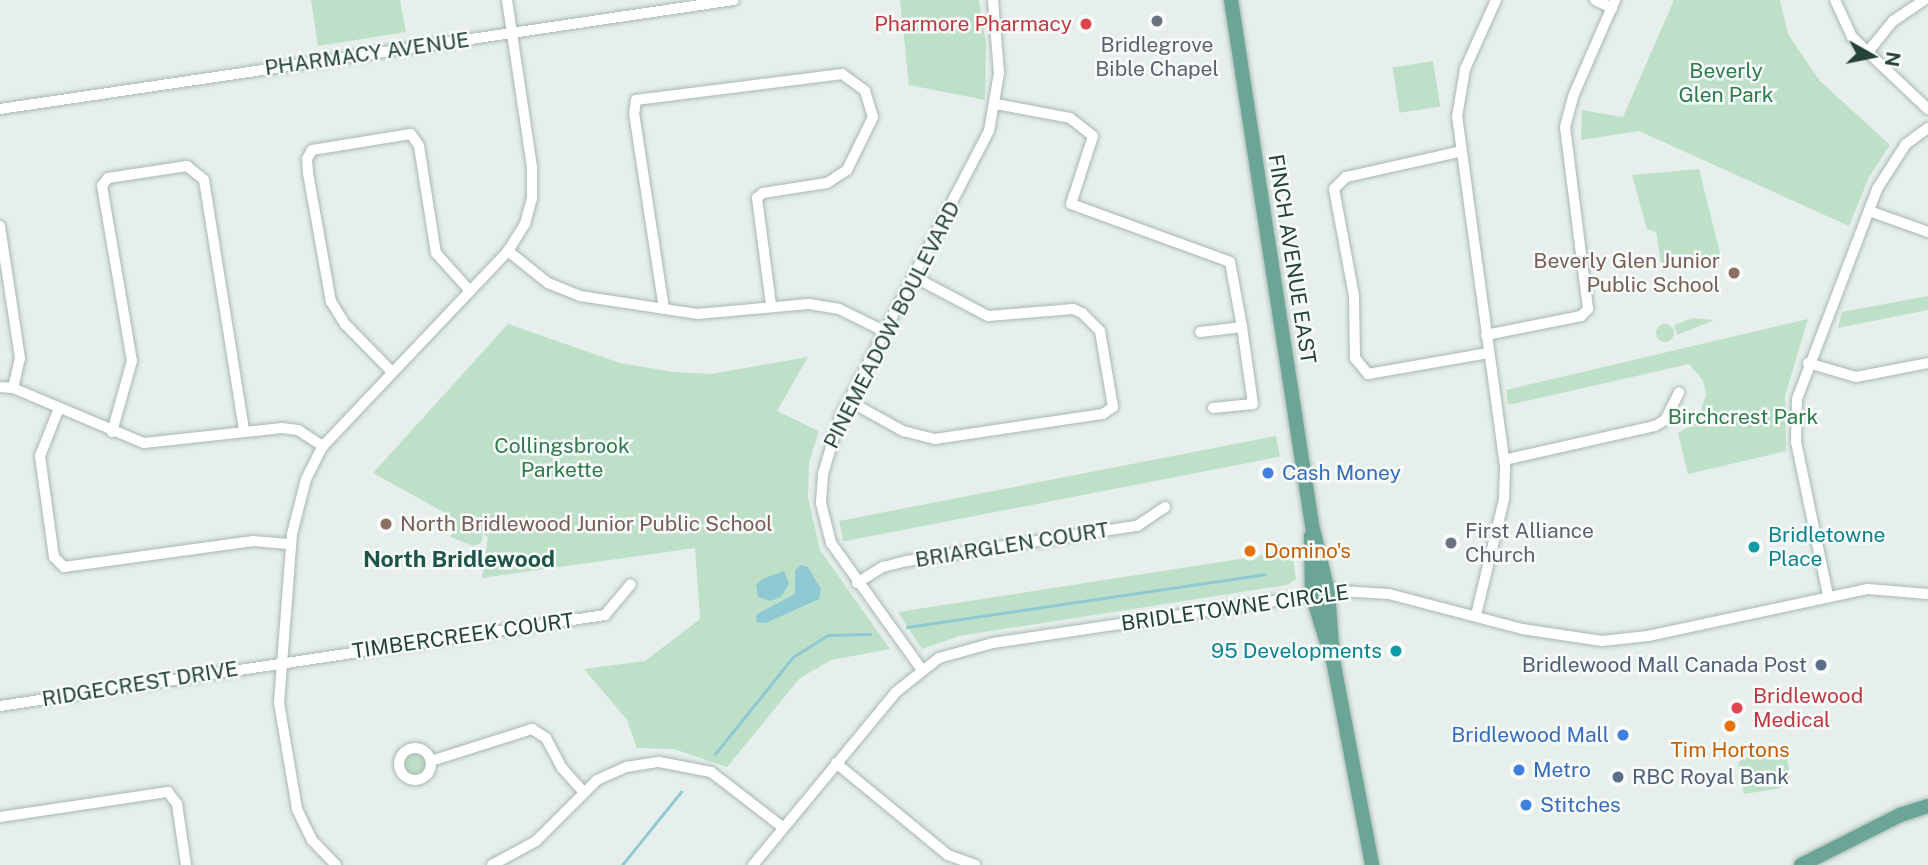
<!DOCTYPE html>
<html>
<head>
<meta charset="utf-8">
<style>
	body { margin:0 }
	#map { position:relative; width:1928px; height:865px; overflow:hidden; background:#e6efeb; font-family:"Public Sans",sans-serif }
	div>[style] { position:absolute }
	[style*='--x'] { left:calc(var(--x)*1px); top:calc(var(--y)*1px); width:calc(var(--w)*1px); rotate:calc(var(--a)*1deg) }
	.green>* { inset:0; background:#bfe0c8; transform-origin:0 0 }
	.round { border-radius:50% }
	.water>* { inset:0; background:#8ec9d4 }
	.stream>* { height:2.5px; margin:-1.25px; padding:0 1.25px; transform-origin:1.25px; border-radius:1.25px; background:#8ec9d4 }
	.roads { filter:drop-shadow(0 0 2px #a8b8b2) drop-shadow(0 0 2px #a8b8b2) }
	.minor>* { height:10px; margin:-5px; padding:0 5px; transform-origin:5px; border-radius:5px; background:#fff }
	.minor>.ring { margin:-5px; padding:0; box-sizing:content-box; background:none; border:10px solid #fff; border-radius:50% }
	.major>* { height:14px; margin:-7px; padding:0 7px; transform-origin:7px; border-radius:7px; background:#6aa596 }
	.dots>* { width:19px; height:19px; translate:-50% -50%; box-sizing:border-box; border:4px solid #f7fbf9; border-radius:50% }
	span { translate:-50% -50%; white-space:nowrap; text-align:center; line-height:1.15; -webkit-text-stroke:5px #f7fbf9; paint-order:stroke }
	.health-label { font-size:21px; color:#be3a42 }
	.right { translate:-100% -50%; text-align:right }
	.left { translate:0 -50%; text-align:left }
	.worship-label { font-size:21px; color:#5b616d }
	.street-label { font-size:21px; color:#24423a }
	.park-label { font-size:21px; color:#2d7a4b }
	.education-label { font-size:21px; color:#785e54 }
	.shop-label { font-size:21px; color:#366cbe }
	.culture-label { font-size:21px; color:#0d838f }
	.food-label { font-size:21px; color:#c56008 }
	.service-label { font-size:21px; color:#4e5e75 }
	.neighbourhood-label { font-size:23px; color:#1f5548; font-weight:700 }
	.north { position:absolute; left:1837px; top:21px; width:70px; height:70px; -webkit-text-stroke:5px #f7fbf9; paint-order:stroke; rotate:99deg; font-size:19px; font-weight:700; line-height:28px; text-align:center; color:#24423a }
	.north::after { content:''; display:block; margin:auto; width:24px; height:32px; background:#24423a; clip-path:polygon(50% 0,100% 100%,50% 72%,0 100%) }
</style>
</head>
<body>
<div id="map">
	<div class="green">
		<i style="clip-path:polygon(311px 0,400px 0,406px 32px,318px 46px)"></i>
		<i style="clip-path:polygon(900px 0,979px 0,986px 44px,985px 100px,909px 85px)"></i>
		<i style="clip-path:polygon(1674px 0,1780px 0,1788px 34px,1819px 80px,1890px 145px,1869px 177px,1849px 226px,1639px 131px,1581px 140px,1582px 110px,1623px 117px)"></i>
		<i style="left:1433px;top:61px;width:46px;height:41px;rotate:81deg"></i>
		<i style="clip-path:polygon(1699px 169px,1721px 257px,1662px 271px,1656px 232px,1647px 229px,1632px 175px)"></i>
		<i style="clip-path:polygon(1928px 296px,1928px 310px,1838px 328px,1842px 312px)"></i>
		<i style="clip-path:polygon(1693px 318px,1714px 320px,1677px 335px,1674px 325px)"></i>
		<i style="clip-path:polygon(1808px 319px,1785px 396px,1786px 451px,1688px 474px,1678px 433px,1697px 422px,1706px 395px,1703px 380px,1689px 364px,1508px 405px,1506px 390px)"></i>
		<i style="clip-path:polygon(508px 324px,620px 363px,674px 372px,711px 374px,808px 357px,777px 411px,819px 431px,809px 463px,808px 498px,820px 550px,890px 649px,831px 660px,800px 678px,727px 767px,674px 749px,637px 748px,627px 720px,584px 669px,645px 661px,700px 619px,695px 548px,482px 578px,488px 537px,483px 534px,481px 543px,474px 546px,450px 537px,456px 519px,373px 473px)"></i>
		<i class="round" style="left:1656px;top:324px;width:18px;height:18px"></i>
		<i style="left:1276px;top:436px;width:21px;height:445px;rotate:79deg"></i>
		<i style="clip-path:polygon(1292px 551px,1296px 579px,1287px 585px,959px 636px,922px 649px,898px 612px)"></i>
		<i style="clip-path:polygon(1786px 752px,1790px 777px,1781px 788px,1744px 794px,1738px 764px,1743px 758px)"></i>
		<i class="round" style="left:405px;top:754px;width:20px;height:20px"></i>
	</div>
	<div class="water">
		<i style="clip-path:polygon(800px 565px,808px 567px,821px 589px,819px 599px,766px 623px,756px 622px,757px 614px,795px 594px,795px 571px)"></i>
		<i style="clip-path:polygon(784px 571px,789px 584px,781px 597px,770px 601px,758px 597px,756px 585px,762px 579px)"></i>
	</div>
	<div class="stream">
		<i style="--x:907;--y:627;--w:361;--a:-8.4"></i>
		<i style="--x:715;--y:754;--w:124;--a:-51.2"></i>
		<i style="--x:793;--y:657;--w:41;--a:-32.2"></i>
		<i style="--x:828;--y:635;--w:42;--a:-1.4"></i>
		<i style="--x:622;--y:865;--w:94;--a:-51.1"></i>
	</div>
	<div class="roads">
		<div class="minor">
			<i style="--x:1595;--y:0;--w:19;--a:25"></i>
			<i style="--x:1835;--y:0;--w:41;--a:65.3"></i>
			<i style="--x:1852;--y:37;--w:105;--a:43.5"></i>
			<i style="--x:1867;--y:53;--w:41;--a:-50.9"></i>
			<i style="--x:1893;--y:21;--w:37;--a:-34"></i>
			<i style="--x:996;--y:104;--w:75;--a:10.7"></i>
			<i style="--x:1070;--y:118;--w:29;--a:38"></i>
			<i style="--x:1093;--y:136;--w:71;--a:107.9"></i>
			<i style="--x:1071;--y:204;--w:169;--a:20"></i>
			<i style="--x:1230;--y:262;--w:66;--a:79.5"></i>
			<i style="--x:1242;--y:327;--w:42;--a:173.2"></i>
			<i style="--x:0;--y:109;--w:742;--a:-8.45"></i>
			<i style="--x:1458;--y:152;--w:115;--a:167.4"></i>
			<i style="--x:1346;--y:177;--w:17;--a:135"></i>
			<i style="--x:1334;--y:189;--w:109;--a:79.4"></i>
			<i style="--x:1354;--y:296;--w:62;--a:89.1"></i>
			<i style="--x:1355;--y:358;--w:21;--a:51"></i>
			<i style="--x:1368;--y:374;--w:122;--a:-9.9"></i>
			<i style="--x:1869;--y:211;--w:63;--a:19.6"></i>
			<i style="--x:0;--y:226;--w:134;--a:81.4"></i>
			<i style="--x:20;--y:358;--w:31;--a:103"></i>
			<i style="--x:508;--y:251;--w:51;--a:38.7"></i>
			<i style="--x:548;--y:283;--w:35;--a:22"></i>
			<i style="--x:580;--y:296;--w:118;--a:8.7"></i>
			<i style="--x:697;--y:314;--w:112;--a:-5.1"></i>
			<i style="--x:809;--y:304;--w:30;--a:9"></i>
			<i style="--x:839;--y:309;--w:50;--a:26.1"></i>
			<i style="--x:664;--y:309;--w:197;--a:-98.7"></i>
			<i style="--x:634;--y:114;--w:14;--a:-82"></i>
			<i style="--x:636;--y:100;--w:208;--a:-7.2"></i>
			<i style="--x:842;--y:74;--w:29;--a:36"></i>
			<i style="--x:865;--y:91;--w:27;--a:73"></i>
			<i style="--x:873;--y:117;--w:59;--a:116.1"></i>
			<i style="--x:847;--y:170;--w:24;--a:147"></i>
			<i style="--x:827;--y:183;--w:65;--a:171.1"></i>
			<i style="--x:763;--y:193;--w:8;--a:140"></i>
			<i style="--x:757;--y:198;--w:108;--a:82.5"></i>
			<i style="--x:1486;--y:335;--w:97;--a:-11.3"></i>
			<i style="--x:1581;--y:316;--w:10;--a:-45"></i>
			<i style="--x:1588;--y:309;--w:183;--a:-97.2"></i>
			<i style="--x:1565;--y:127;--w:34;--a:-75"></i>
			<i style="--x:1574;--y:94;--w:103;--a:-66.4"></i>
			<i style="--x:1808;--y:363;--w:50;--a:16.3"></i>
			<i style="--x:1856;--y:377;--w:73;--a:-11"></i>
			<i style="--x:391;--y:371;--w:66;--a:-134.4"></i>
			<i style="--x:345;--y:324;--w:26;--a:-122"></i>
			<i style="--x:331;--y:302;--w:131;--a:-100.1"></i>
			<i style="--x:308;--y:173;--w:14;--a:-94"></i>
			<i style="--x:307;--y:159;--w:10;--a:-61"></i>
			<i style="--x:312;--y:150;--w:100;--a:-9.2"></i>
			<i style="--x:411;--y:134;--w:14;--a:56"></i>
			<i style="--x:419;--y:146;--w:108;--a:81"></i>
			<i style="--x:436;--y:253;--w:51;--a:48.2"></i>
			<i style="--x:0;--y:387;--w:13;--a:4"></i>
			<i style="--x:13;--y:388;--w:142;--a:22.8"></i>
			<i style="--x:144;--y:443;--w:139;--a:-6.2"></i>
			<i style="--x:282;--y:428;--w:16;--a:7"></i>
			<i style="--x:298;--y:430;--w:30;--a:33"></i>
			<i style="--x:849;--y:401;--w:62;--a:29.1"></i>
			<i style="--x:903;--y:431;--w:33;--a:14"></i>
			<i style="--x:935;--y:439;--w:170;--a:-8.5"></i>
			<i style="--x:1103;--y:414;--w:12;--a:-35"></i>
			<i style="--x:1113;--y:407;--w:77;--a:-99.7"></i>
			<i style="--x:1100;--y:331;--w:25;--a:-135"></i>
			<i style="--x:1082;--y:313;--w:10;--a:-156"></i>
			<i style="--x:1073;--y:309;--w:85;--a:175.3"></i>
			<i style="--x:988;--y:316;--w:84;--a:-152.2"></i>
			<i style="--x:59;--y:408;--w:52;--a:111.6"></i>
			<i style="--x:40;--y:456;--w:102;--a:82.1"></i>
			<i style="--x:54;--y:557;--w:14;--a:45"></i>
			<i style="--x:64;--y:567;--w:191;--a:-7.8"></i>
			<i style="--x:253;--y:541;--w:38;--a:5"></i>
			<i style="--x:1213;--y:408;--w:40;--a:-5.7"></i>
			<i style="--x:1253;--y:404;--w:78;--a:-98.1"></i>
			<i style="--x:112;--y:432;--w:74;--a:-74.3"></i>
			<i style="--x:132;--y:361;--w:178;--a:-99.7"></i>
			<i style="--x:102;--y:186;--w:10;--a:-53"></i>
			<i style="--x:108;--y:178;--w:80;--a:-8.6"></i>
			<i style="--x:187;--y:166;--w:22;--a:39"></i>
			<i style="--x:204;--y:180;--w:254;--a:80.9"></i>
			<i style="--x:1504;--y:460;--w:155;--a:-12.7"></i>
			<i style="--x:1655;--y:426;--w:12;--a:-31"></i>
			<i style="--x:1665;--y:420;--w:31;--a:-63"></i>
			<i style="--x:857;--y:583;--w:31;--a:-32"></i>
			<i style="--x:883;--y:567;--w:25;--a:-14"></i>
			<i style="--x:907;--y:561;--w:233;--a:-8.7"></i>
			<i style="--x:1137;--y:526;--w:34;--a:-34"></i>
			<i style="--x:1828;--y:595;--w:156;--a:-101.8"></i>
			<i style="--x:1796;--y:442;--w:43;--a:-88.7"></i>
			<i style="--x:1797;--y:399;--w:225;--a:-69.1"></i>
			<i style="--x:1877;--y:189;--w:54;--a:-57.2"></i>
			<i style="--x:1906;--y:144;--w:27;--a:-36"></i>
			<i style="--x:1476;--y:615;--w:119;--a:-76.4"></i>
			<i style="--x:1504;--y:499;--w:33;--a:-88"></i>
			<i style="--x:1505;--y:466;--w:352;--a:-97.8"></i>
			<i style="--x:1457;--y:117;--w:49;--a:-80.5"></i>
			<i style="--x:1465;--y:69;--w:76;--a:-65.8"></i>
			<i style="--x:922;--y:670;--w:156;--a:-125.6"></i>
			<i style="--x:831;--y:543;--w:41;--a:-104"></i>
			<i style="--x:821;--y:503;--w:29;--a:-86"></i>
			<i style="--x:823;--y:474;--w:59;--a:-73.4"></i>
			<i style="--x:840;--y:417;--w:322;--a:-62.5"></i>
			<i style="--x:989;--y:131;--w:59;--a:-80.2"></i>
			<i style="--x:999;--y:73;--w:73;--a:-94.7"></i>
			<i style="--x:0;--y:706;--w:612;--a:-8.55"></i>
			<i style="--x:605;--y:615;--w:40;--a:-50"></i>
			<i class="ring" style="left:399px;top:748px;width:22px;height:22px"></i>
			<i style="--x:431;--y:761;--w:106;--a:-17.6"></i>
			<i style="--x:532;--y:729;--w:17;--a:33"></i>
			<i style="--x:546;--y:738;--w:34;--a:62"></i>
			<i style="--x:562;--y:768;--w:31;--a:48"></i>
			<i style="--x:836;--y:763;--w:145;--a:39.4"></i>
			<i style="--x:948;--y:855;--w:29;--a:20"></i>
			<i style="--x:0;--y:817;--w:170;--a:-8.5"></i>
			<i style="--x:168;--y:792;--w:15;--a:53"></i>
			<i style="--x:177;--y:804;--w:62;--a:81.6"></i>
			<i style="--x:336;--y:865;--w:35;--a:-134"></i>
			<i style="--x:312;--y:840;--w:34;--a:-116"></i>
			<i style="--x:297;--y:809;--w:108;--a:-99.6"></i>
			<i style="--x:279;--y:703;--w:169;--a:-85.6"></i>
			<i style="--x:292;--y:534;--w:57;--a:-75.7"></i>
			<i style="--x:306;--y:479;--w:37;--a:-63"></i>
			<i style="--x:323;--y:446;--w:269;--a:-46.5"></i>
			<i style="--x:508;--y:251;--w:32;--a:-58"></i>
			<i style="--x:525;--y:224;--w:27;--a:-75"></i>
			<i style="--x:532;--y:198;--w:31;--a:-90"></i>
			<i style="--x:532;--y:167;--w:169;--a:-98.5"></i>
			<i style="--x:492;--y:865;--w:50;--a:-28.6"></i>
			<i style="--x:536;--y:841;--w:86;--a:-45"></i>
			<i style="--x:597;--y:780;--w:32;--a:-24"></i>
			<i style="--x:626;--y:767;--w:33;--a:-9"></i>
			<i style="--x:659;--y:762;--w:53;--a:10.9"></i>
			<i style="--x:711;--y:772;--w:88;--a:37.6"></i>
			<i style="--x:753;--y:865;--w:224;--a:-50.4"></i>
			<i style="--x:896;--y:692;--w:55;--a:-38.3"></i>
			<i style="--x:939;--y:658;--w:56;--a:-15.5"></i>
			<i style="--x:993;--y:643;--w:351;--a:-8.5"></i>
			<i style="--x:1340;--y:591;--w:49;--a:3.5"></i>
			<i style="--x:1389;--y:594;--w:138;--a:14.7"></i>
			<i style="--x:1522;--y:629;--w:81;--a:8.5"></i>
			<i style="--x:1602;--y:641;--w:46;--a:-6.2"></i>
			<i style="--x:1648;--y:636;--w:225;--a:-12.1"></i>
			<i style="--x:1868;--y:589;--w:60;--a:4.8"></i>
		</div>
		<div class="major">
			<i style="--x:1231;--y:0;--w:531;--a:81.23"></i>
			<i style="--x:1312;--y:525;--w:69;--a:76.6"></i>
			<i style="--x:1328;--y:592;--w:68;--a:85.8"></i>
			<i style="--x:1333;--y:660;--w:209;--a:79.2"></i>
			<i style="--x:1311;--y:536;--w:58;--a:89"></i>
			<i style="--x:1312;--y:594;--w:65;--a:73"></i>
			<i style="--x:1801;--y:865;--w:111;--a:-26.8"></i>
			<i style="--x:1900;--y:815;--w:29;--a:-18"></i>
		</div>
	</div>
	<div class="dots">
		<i style="left:1157px;top:21px;background:#6b7280"></i>
		<i style="left:1086px;top:24px;background:#e0444e"></i>
		<i style="left:1734px;top:273px;background:#8d6e63"></i>
		<i style="left:1268px;top:473px;background:#3f7fe0"></i>
		<i style="left:386px;top:524px;background:#8d6e63"></i>
		<i style="left:1451px;top:543px;background:#6b7280"></i>
		<i style="left:1754px;top:547px;background:#0f9aa8"></i>
		<i style="left:1250px;top:551px;background:#e8710a"></i>
		<i style="left:1396px;top:651px;background:#0f9aa8"></i>
		<i style="left:1821px;top:665px;background:#5c6f8a"></i>
		<i style="left:1737px;top:708px;background:#e0444e"></i>
		<i style="left:1730px;top:726px;background:#e8710a"></i>
		<i style="left:1623px;top:735px;background:#3f7fe0"></i>
		<i style="left:1519px;top:770px;background:#3f7fe0"></i>
		<i style="left:1618px;top:777px;background:#5c6f8a"></i>
		<i style="left:1526px;top:805px;background:#3f7fe0"></i>
	</div>
	<div class="health-label">
		<span class="right" style="left:1072px;top:24px">Pharmore Pharmacy</span>
		<span class="left" style="left:1753px;top:708px">Bridlewood<br>Medical</span>
	</div>
	<div class="worship-label">
		<span style="left:1157px;top:57px">Bridlegrove<br>Bible Chapel</span>
		<span class="left" style="left:1465px;top:543px">First Alliance<br>Church</span>
	</div>
	<div class="street-label">
		<span style="left:367px;top:54px;rotate:-8deg">PHARMACY AVENUE</span>
		<span style="left:1292px;top:259px;rotate:81deg">FINCH AVENUE EAST</span>
		<span style="left:892px;top:325px;rotate:-63deg">PINEMEADOW BOULEVARD</span>
		<span style="left:1012px;top:545px;rotate:-9deg">BRIARGLEN COURT</span>
		<span style="left:1235px;top:608px;rotate:-8deg">BRIDLETOWNE CIRCLE</span>
		<span style="left:463px;top:636px;rotate:-8deg">TIMBERCREEK COURT</span>
		<span style="left:140px;top:684px;rotate:-9deg">RIDGECREST DRIVE</span>
	</div>
	<div class="park-label">
		<span style="left:1726px;top:83px">Beverly<br>Glen Park</span>
		<span style="left:1743px;top:417px">Birchcrest Park</span>
		<span style="left:562px;top:458px">Collingsbrook<br>Parkette</span>
	</div>
	<div class="education-label">
		<span class="right" style="left:1720px;top:273px">Beverly Glen Junior<br>Public School</span>
		<span class="left" style="left:400px;top:524px">North Bridlewood Junior Public School</span>
	</div>
	<div class="shop-label">
		<span class="left" style="left:1282px;top:473px">Cash Money</span>
		<span class="right" style="left:1609px;top:735px">Bridlewood Mall</span>
		<span class="left" style="left:1533px;top:770px">Metro</span>
		<span class="left" style="left:1540px;top:805px">Stitches</span>
	</div>
	<div class="culture-label">
		<span class="left" style="left:1768px;top:547px">Bridletowne<br>Place</span>
		<span class="right" style="left:1382px;top:651px">95 Developments</span>
	</div>
	<div class="food-label">
		<span class="left" style="left:1264px;top:551px">Domino's</span>
		<span style="left:1730px;top:750px">Tim Hortons</span>
	</div>
	<div class="service-label">
		<span class="right" style="left:1807px;top:665px">Bridlewood Mall Canada Post</span>
		<span class="left" style="left:1632px;top:777px">RBC Royal Bank</span>
	</div>
	<div class="neighbourhood-label">
		<span style="left:459px;top:559px">North Bridlewood</span>
	</div>
	<div class="north">N</div>
</div>
</body>
</html>
